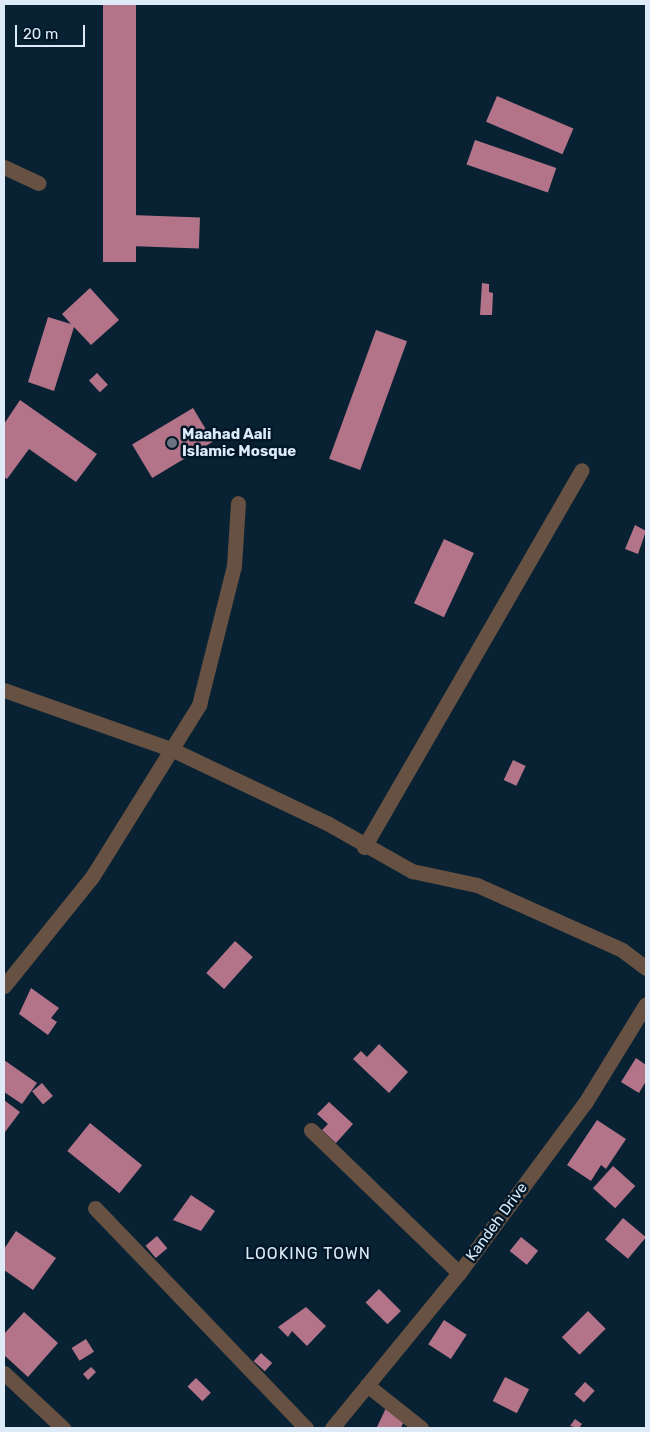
<!DOCTYPE html>
<html>
<head>
<meta charset="utf-8">
<style>
	body { margin:0 }
	#map { position:relative; width:650px; height:1432px; overflow:hidden; background:#092233; font-family:Rubik,sans-serif }
	div>[style] { position:absolute }
	[style*='--x'] { left:calc(var(--x)*1px); top:calc(var(--y)*1px); width:calc(var(--w)*1px); rotate:calc(var(--a)*1deg) }
	.building>* { inset:0; background:#b37489; transform-origin:0 0 }
	.minor>* { height:15px; margin:-7.5px; padding:0 7.5px; transform-origin:7.5px; border-radius:7.5px; background:#675142 }
	.dots>* { width:14px; height:14px; translate:-50% -50%; box-sizing:border-box; border:2px solid #021829; border-radius:50% }
	span { translate:-50% -50%; white-space:nowrap; text-align:center; line-height:1.15; -webkit-text-stroke:5px #021829; paint-order:stroke }
	.poi-label { font-size:15px; color:#dcebf7; font-weight:700 }
	.left { translate:0 -50%; text-align:left }
	.street-label { font-size:15px; color:#dcebf7 }
	.neighbourhood-label { font-size:16px; color:#dcebf7; letter-spacing:1px }
	.frame { position:absolute; inset:0; border:5px solid #dcebf7; pointer-events:none }
	.scale { position:absolute; left:15px; top:25px; width:70px; height:22px; box-sizing:border-box; border:2px solid #dcebf7; border-top:0; padding-left:6px; font-size:15px; line-height:18px; white-space:nowrap; color:#dcebf7; -webkit-text-stroke:4px #021829; paint-order:stroke }
</style>
</head>
<body>
<div id="map">
	<div class="building">
		<i style="left:103px;top:4px;width:33px;height:258px"></i>
		<i style="left:497px;top:96px;width:83px;height:28px;rotate:23deg"></i>
		<i style="left:475px;top:140px;width:86px;height:26px;rotate:19deg"></i>
		<i style="left:131px;top:215px;width:69px;height:31px;rotate:2deg"></i>
		<i style="clip-path:polygon(482px 283px,489px 284px,489px 292px,493px 293px,492px 315px,480px 315px)"></i>
		<i style="clip-path:polygon(90px 288px,119px 320px,91px 345px,74px 327px,54px 391px,28px 382px,48px 317px,71px 324px,62px 314px)"></i>
		<i style="left:376px;top:330px;width:33px;height:137px;rotate:20deg"></i>
		<i style="left:97px;top:373px;width:16px;height:11px;rotate:47deg"></i>
		<i style="clip-path:polygon(20px 400px,97px 454px,76px 482px,29px 449px,7px 479px,4px 477px,4px 424px)"></i>
		<i style="left:193px;top:408px;width:39px;height:71px;rotate:59deg"></i>
		<i style="clip-path:polygon(635px 525px,646px 531px,638px 554px,625px 549px)"></i>
		<i style="left:444px;top:539px;width:33px;height:71px;rotate:25deg"></i>
		<i style="left:513px;top:760px;width:14px;height:22px;rotate:25deg"></i>
		<i style="left:235px;top:941px;width:24px;height:43px;rotate:42deg"></i>
		<i style="clip-path:polygon(31px 988px,59px 1008px,51px 1018px,57px 1022px,48px 1035px,19px 1014px)"></i>
		<i style="clip-path:polygon(379px 1044px,408px 1072px,389px 1093px,353px 1059px,361px 1051px,367px 1057px)"></i>
		<i style="clip-path:polygon(636px 1058px,646px 1065px,646px 1081px,639px 1093px,621px 1082px)"></i>
		<i style="clip-path:polygon(4px 1060px,37px 1083px,22px 1104px,4px 1092px)"></i>
		<i style="left:42px;top:1083px;width:17px;height:13px;rotate:50deg"></i>
		<i style="clip-path:polygon(4px 1100px,20px 1112px,5px 1132px,4px 1131px)"></i>
		<i style="clip-path:polygon(329px 1102px,353px 1124px,336px 1143px,322px 1130px,328px 1124px,317px 1114px)"></i>
		<i style="clip-path:polygon(597px 1120px,626px 1139px,606px 1169px,601px 1165px,591px 1181px,567px 1165px)"></i>
		<i style="left:90px;top:1123px;width:67px;height:36px;rotate:39deg"></i>
		<i style="left:613px;top:1166px;width:30px;height:30px;rotate:42deg"></i>
		<i style="clip-path:polygon(191px 1195px,215px 1211px,201px 1231px,173px 1220px)"></i>
		<i style="left:623px;top:1218px;width:30px;height:28px;rotate:40deg"></i>
		<i style="clip-path:polygon(16px 1231px,56px 1258px,33px 1290px,4px 1270px,4px 1249px)"></i>
		<i style="left:157px;top:1236px;width:16px;height:15px;rotate:50deg"></i>
		<i style="left:521px;top:1237px;width:22px;height:18px;rotate:39deg"></i>
		<i style="left:379px;top:1289px;width:31px;height:19px;rotate:45deg"></i>
		<i style="clip-path:polygon(306px 1307px,326px 1326px,307px 1346px,292px 1331px,288px 1337px,278px 1327px)"></i>
		<i style="left:588px;top:1311px;width:25px;height:37px;rotate:45deg"></i>
		<i style="clip-path:polygon(24px 1312px,58px 1343px,28px 1377px,4px 1355px,4px 1334px)"></i>
		<i style="left:444px;top:1320px;width:27px;height:29px;rotate:33deg"></i>
		<i style="left:86px;top:1339px;width:15px;height:17px;rotate:58deg"></i>
		<i style="left:261px;top:1353px;width:15px;height:11px;rotate:42deg"></i>
		<i style="clip-path:polygon(91px 1367px,96px 1372px,88px 1380px,83px 1374px)"></i>
		<i style="left:505px;top:1377px;width:27px;height:27px;rotate:27deg"></i>
		<i style="left:196px;top:1378px;width:21px;height:12px;rotate:45deg"></i>
		<i style="left:585px;top:1382px;width:13px;height:16px;rotate:42deg"></i>
		<i style="clip-path:polygon(386px 1408px,406px 1416px,401px 1428px,377px 1427px)"></i>
		<i style="clip-path:polygon(575px 1419px,582px 1424px,579px 1428px,570px 1426px)"></i>
	</div>
	<div class="minor">
		<i style="--x:4;--y:167;--w:38;--a:25"></i>
		<i style="--x:4;--y:690;--w:177;--a:19.5"></i>
		<i style="--x:171;--y:749;--w:173;--a:25.4"></i>
		<i style="--x:327;--y:823;--w:98;--a:29.5"></i>
		<i style="--x:412;--y:871;--w:66;--a:12.2"></i>
		<i style="--x:477;--y:885;--w:159;--a:24.1"></i>
		<i style="--x:622;--y:950;--w:30;--a:37"></i>
		<i style="--x:364;--y:847;--w:435;--a:-60"></i>
		<i style="--x:4;--y:986;--w:140;--a:-51.1"></i>
		<i style="--x:92;--y:877;--w:203;--a:-58.1"></i>
		<i style="--x:199;--y:705;--w:143;--a:-75.9"></i>
		<i style="--x:234;--y:566;--w:63;--a:-86.4"></i>
		<i style="--x:311;--y:1130;--w:206;--a:44"></i>
		<i style="--x:95;--y:1208;--w:305;--a:46.2"></i>
		<i style="--x:4;--y:1373;--w:81;--a:43"></i>
		<i style="--x:367;--y:1385;--w:69;--a:38.5"></i>
		<i style="--x:332;--y:1428;--w:200;--a:-50.7"></i>
		<i style="--x:459;--y:1273;--w:212;--a:-53.5"></i>
		<i style="--x:585;--y:1103;--w:116;--a:-58.4"></i>
	</div>
	<div class="dots">
		<i style="left:172px;top:443px;background:#6b7280"></i>
	</div>
	<div class="poi-label">
		<span class="left" style="left:182px;top:443px">Maahad Aali<br>Islamic Mosque</span>
	</div>
	<div class="street-label">
		<span style="left:497px;top:1222px;rotate:-54deg">Kandeh Drive</span>
	</div>
	<div class="neighbourhood-label">
		<span style="left:308px;top:1254px">LOOKING TOWN</span>
	</div>
	<div class="frame"></div>
	<div class="scale">20 m</div>
</div>
</body>
</html>
